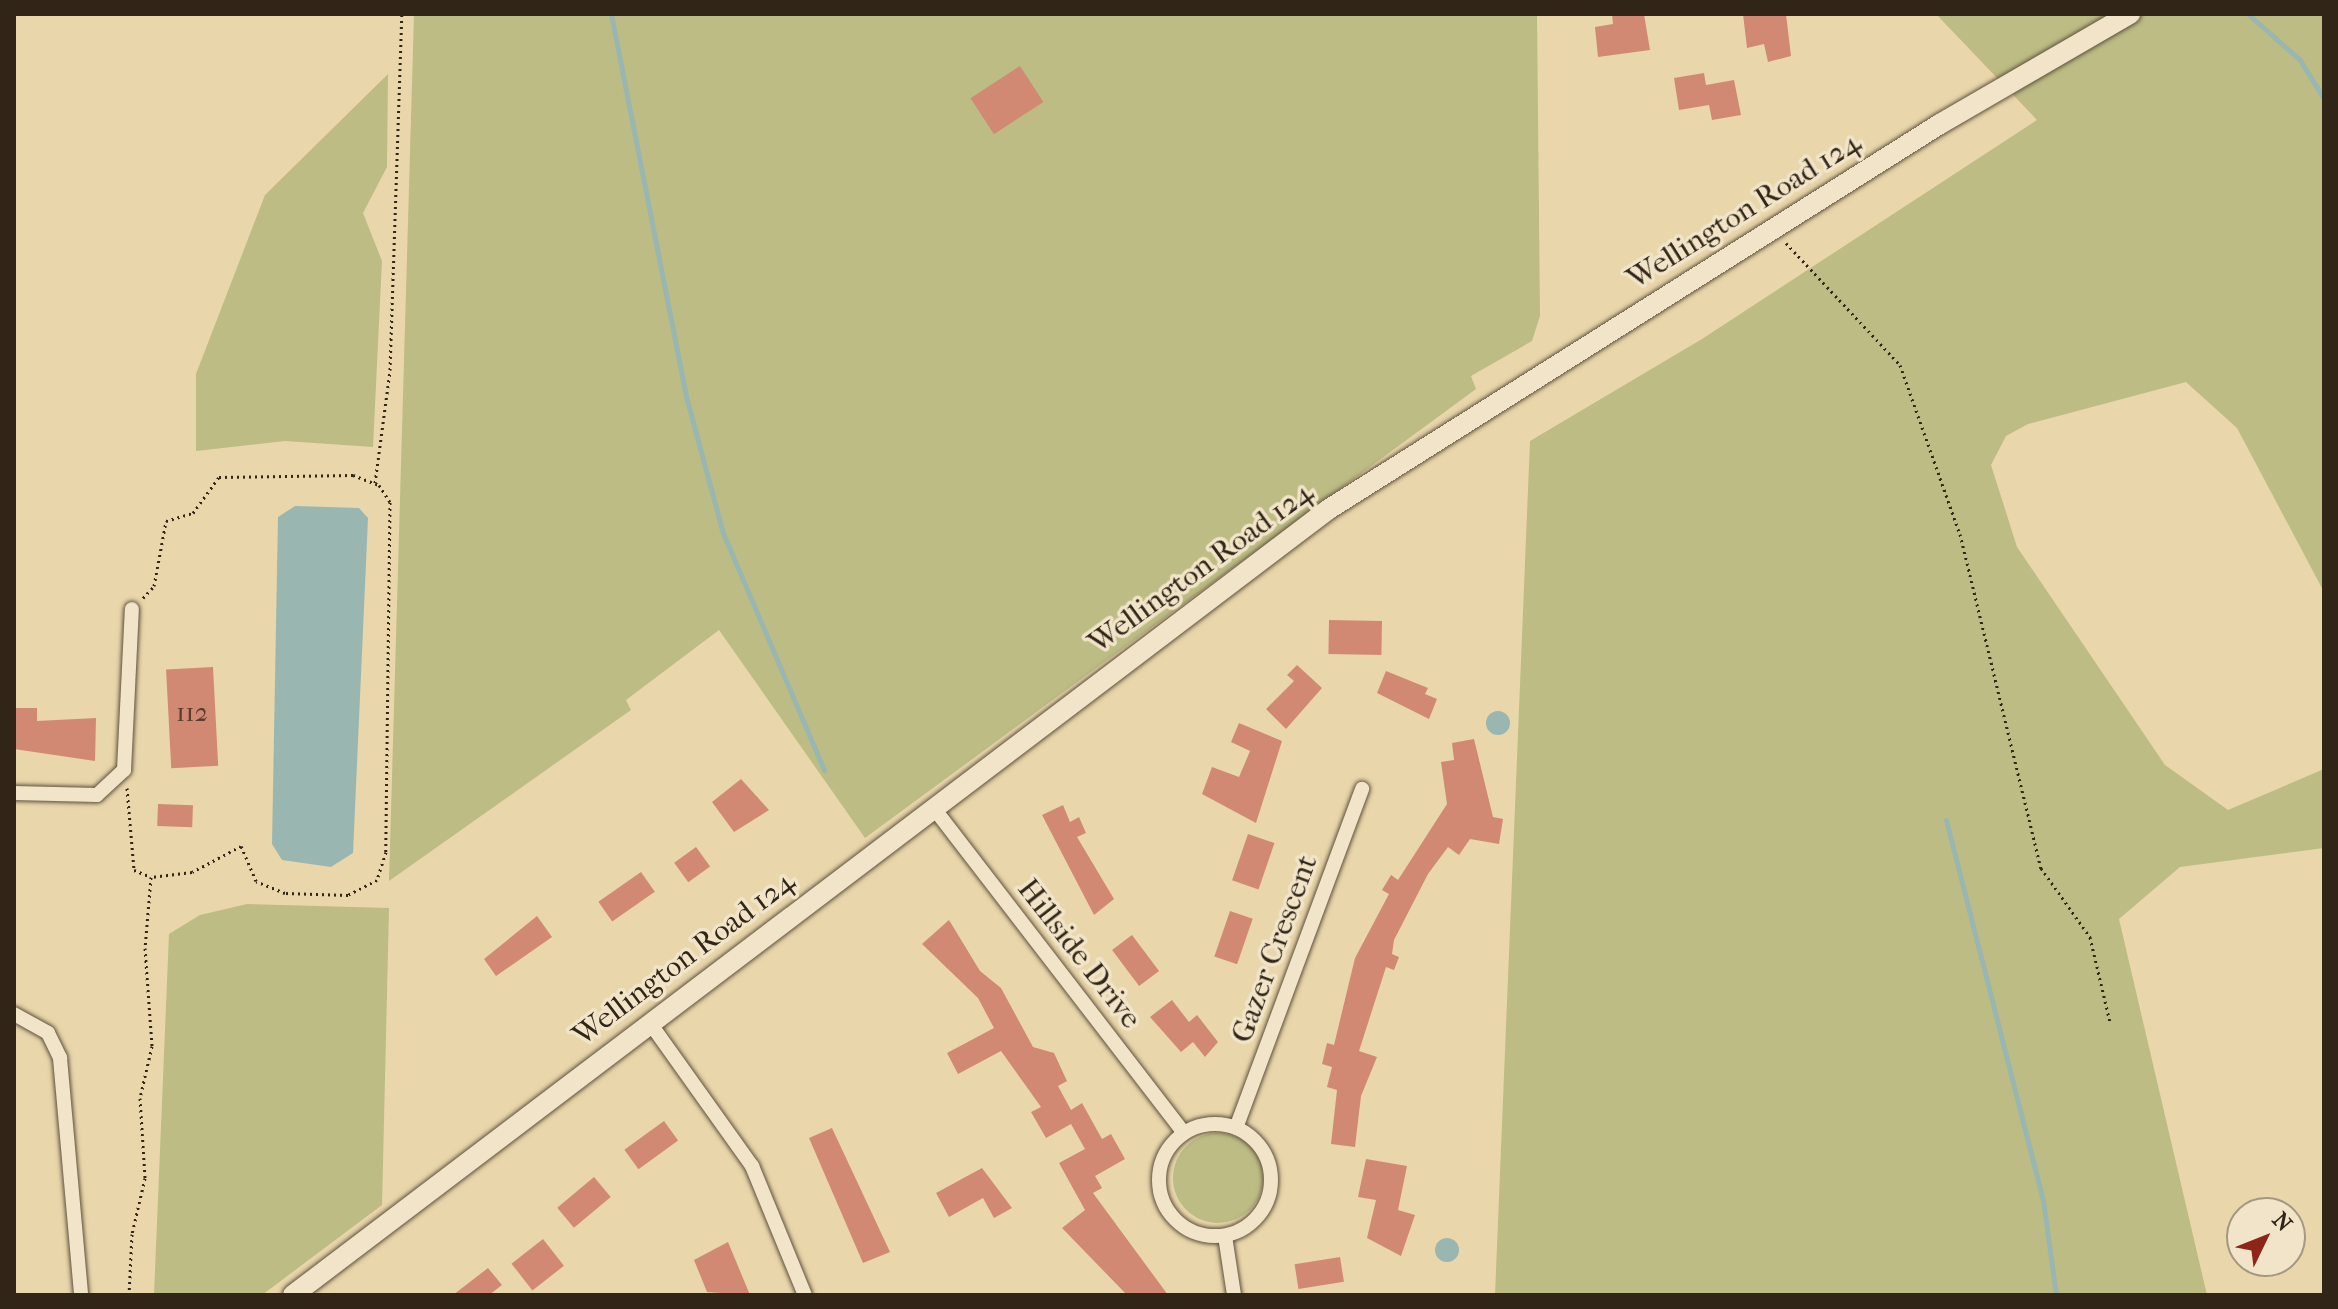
<!DOCTYPE html>
<html>
<head>
<meta charset="utf-8">
<style>
	body { margin:0 }
	#map { position:relative; width:2338px; height:1309px; overflow:hidden; background:#e9d6ab; font-family:"IM FELL French Canon",serif }
	div>[style] { position:absolute }
	[style*='--x'] { left:calc(var(--x)*1px); top:calc(var(--y)*1px); width:calc(var(--w)*1px); rotate:calc(var(--a)*1deg) }
	.green>* { inset:0; background:#bdbc84 }
	.round { border-radius:50% }
	.water>* { inset:0; background:#99b7b0 }
	.stream>* { height:5px; margin:-2.5px; padding:0 2.5px; transform-origin:2.5px; border-radius:2.5px; background:#99b7b0 }
	.building>* { inset:0; background:#d28974; transform-origin:0 0 }
	.path>* { height:3px; margin-top:-1.5px; transform-origin:0; background:repeating-linear-gradient(90deg,#312518 0 2px,transparent 0 6px) }
	.roads { filter:drop-shadow(0 0 2px #5f513d) drop-shadow(0 0 2px #5f513d) }
	.minor>* { height:14px; margin:-7px; padding:0 7px; transform-origin:7px; border-radius:7px; background:#f1e4c8 }
	.minor>.ring { margin:-7px; padding:0; box-sizing:content-box; background:none; border:14px solid #f1e4c8; border-radius:50% }
	.secondary>* { height:20px; margin:-10px; padding:0 10px; transform-origin:10px; border-radius:10px; background:#f1e4c8 }
	span { translate:-50% -50%; white-space:nowrap; text-align:center; line-height:1.15; -webkit-text-stroke:7px #f1e4c8; paint-order:stroke }
	.number-label { font-size:26px; color:#593e2f }
	.number-label span { -webkit-text-stroke-width:0 }
	.street-label { font-size:30px; color:#312518 }
	.frame { position:absolute; inset:0; border:16px solid #312518; pointer-events:none }
	.north { position:absolute; left:2226px; top:1197px; width:80px; height:80px; box-sizing:border-box; background:#f1e4c8; border:2px solid #a49882; border-radius:50%; rotate:47deg; font-size:22px; font-weight:700; line-height:32px; text-align:center; color:#312518 }
	.north::after { content:''; display:block; margin:auto; width:28px; height:36px; background:#8f2418; clip-path:polygon(50% 0,100% 100%,50% 72%,0 100%) }
</style>
</head>
<body>
<div id="map">
	<div class="green">
		<i style="clip-path:polygon(414px 14px,1537px 14px,1540px 316px,1532px 341px,1471px 376px,1476px 389px,865px 838px,719px 630px,626px 700px,631px 710px,389px 881px)"></i>
		<i style="clip-path:polygon(1936px 14px,2324px 14px,2324px 592px,2237px 428px,2186px 382px,2028px 424px,2006px 436px,1991px 465px,2017px 547px,2165px 765px,2228px 810px,2324px 769px,2324px 848px,2180px 867px,2119px 919px,2207px 1295px,1495px 1295px,1530px 441px,1702px 339px,2037px 120px)"></i>
		<i style="clip-path:polygon(388px 74px,387px 167px,363px 213px,382px 261px,373px 447px,285px 441px,196px 451px,196px 374px,265px 195px)"></i>
		<i style="clip-path:polygon(247px 904px,389px 908px,382px 1205px,262px 1295px,154px 1295px,169px 934px,200px 915px)"></i>
		<i class="round" style="left:1173px;top:1133px;width:90px;height:90px"></i>
	</div>
	<div class="water">
		<i style="clip-path:polygon(295px 506px,359px 508px,368px 518px,353px 853px,331px 867px,282px 860px,272px 844px,278px 517px)"></i>
		<i class="round" style="left:1486px;top:711px;width:24px;height:24px"></i>
		<i class="round" style="left:1435px;top:1238px;width:24px;height:24px"></i>
	</div>
	<div class="stream">
		<i style="--x:611;--y:14;--w:393;--a:78.9"></i>
		<i style="--x:687;--y:400;--w:138;--a:74.9"></i>
		<i style="--x:723;--y:533;--w:258;--a:66.9"></i>
		<i style="--x:2248;--y:14;--w:69;--a:41.5"></i>
		<i style="--x:2300;--y:60;--w:46;--a:58.4"></i>
		<i style="--x:1946;--y:820;--w:392;--a:75.7"></i>
		<i style="--x:2043;--y:1200;--w:96;--a:82.2"></i>
	</div>
	<div class="building">
		<i style="clip-path:polygon(1612px 14px,1644px 14px,1650px 50px,1598px 57px,1595px 27px,1613px 24px)"></i>
		<i style="clip-path:polygon(1743px 14px,1786px 14px,1791px 56px,1768px 62px,1764px 44px,1747px 48px)"></i>
		<i style="left:1020px;top:66px;width:43px;height:59px;rotate:57deg"></i>
		<i style="clip-path:polygon(1704px 73px,1706px 85px,1734px 80px,1741px 115px,1712px 120px,1709px 105px,1679px 110px,1674px 78px)"></i>
		<i style="left:1329px;top:620px;width:53px;height:34px;rotate:1deg"></i>
		<i style="clip-path:polygon(1297px 665px,1322px 688px,1286px 729px,1266px 709px,1294px 681px,1287px 675px)"></i>
		<i style="left:213px;top:667px;width:99px;height:47px;rotate:87deg"></i>
		<i style="clip-path:polygon(1386px 671px,1428px 688px,1425px 694px,1437px 699px,1429px 719px,1377px 693px)"></i>
		<i style="clip-path:polygon(14px 708px,37px 708px,37px 721px,96px 718px,95px 761px,14px 749px)"></i>
		<i style="clip-path:polygon(1239px 723px,1282px 741px,1256px 823px,1202px 794px,1212px 767px,1239px 777px,1250px 751px,1231px 742px)"></i>
		<i style="clip-path:polygon(1474px 739px,1493px 817px,1503px 819px,1499px 844px,1470px 839px,1459px 855px,1448px 847px,1428px 874px,1394px 940px,1392px 954px,1399px 957px,1394px 970px,1386px 967px,1359px 1051px,1377px 1057px,1361px 1096px,1355px 1147px,1331px 1144px,1337px 1090px,1327px 1087px,1332px 1067px,1322px 1064px,1327px 1043px,1334px 1045px,1355px 958px,1389px 894px,1382px 890px,1391px 875px,1398px 880px,1447px 804px,1441px 762px,1454px 760px,1452px 743px)"></i>
		<i style="clip-path:polygon(741px 779px,769px 810px,734px 832px,712px 802px)"></i>
		<i style="left:158px;top:804px;width:35px;height:22px;rotate:2deg"></i>
		<i style="clip-path:polygon(1063px 805px,1070px 822px,1079px 817px,1086px 833px,1077px 837px,1114px 899px,1094px 915px,1042px 815px)"></i>
		<i style="left:1248px;top:834px;width:28px;height:49px;rotate:19deg"></i>
		<i style="left:696px;top:847px;width:24px;height:27px;rotate:54deg"></i>
		<i style="left:641px;top:872px;width:24px;height:52px;rotate:55deg"></i>
		<i style="left:1230px;top:911px;width:24px;height:48px;rotate:19deg"></i>
		<i style="clip-path:polygon(537px 916px,552px 937px,496px 976px,484px 959px)"></i>
		<i style="clip-path:polygon(949px 920px,980px 971px,1001px 988px,1033px 1047px,1054px 1053px,1067px 1081px,1058px 1086px,1071px 1110px,1082px 1103px,1102px 1139px,1111px 1134px,1125px 1159px,1095px 1176px,1102px 1188px,1093px 1193px,1168px 1295px,1127px 1295px,1062px 1228px,1085px 1210px,1059px 1163px,1085px 1149px,1071px 1124px,1046px 1138px,1031px 1112px,1041px 1107px,1001px 1051px,958px 1074px,947px 1053px,994px 1028px,978px 998px,922px 944px)"></i>
		<i style="left:1132px;top:935px;width:45px;height:25px;rotate:53deg"></i>
		<i style="clip-path:polygon(1172px 1000px,1189px 1022px,1197px 1015px,1218px 1042px,1205px 1057px,1193px 1042px,1181px 1052px,1150px 1017px)"></i>
		<i style="left:664px;top:1121px;width:24px;height:49px;rotate:54deg"></i>
		<i style="clip-path:polygon(832px 1128px,890px 1252px,863px 1263px,809px 1138px)"></i>
		<i style="clip-path:polygon(1366px 1159px,1407px 1166px,1398px 1210px,1415px 1215px,1401px 1256px,1367px 1238px,1376px 1200px,1358px 1197px)"></i>
		<i style="clip-path:polygon(982px 1168px,1012px 1208px,994px 1218px,983px 1198px,949px 1217px,936px 1193px)"></i>
		<i style="left:594px;top:1177px;width:26px;height:48px;rotate:50deg"></i>
		<i style="left:543px;top:1239px;width:34px;height:40px;rotate:52deg"></i>
		<i style="clip-path:polygon(728px 1242px,750px 1295px,707px 1292px,694px 1260px)"></i>
		<i style="left:1340px;top:1257px;width:25px;height:46px;rotate:81deg"></i>
		<i style="clip-path:polygon(488px 1268px,502px 1285px,489px 1295px,453px 1295px)"></i>
	</div>
	<div class="path">
		<i style="--x:1786;--y:243;--w:167;--a:46.9"></i>
		<i style="--x:1900;--y:365;--w:179;--a:70.5"></i>
		<i style="--x:1960;--y:534;--w:344;--a:76.4"></i>
		<i style="--x:2041;--y:868;--w:85;--a:54.6"></i>
		<i style="--x:2090;--y:937;--w:87;--a:76.8"></i>
		<i style="--x:375;--y:483;--w:114;--a:-82.4"></i>
		<i style="--x:390;--y:370;--w:356;--a:-88.1"></i>
		<i style="--x:143;--y:598;--w:16;--a:-47"></i>
		<i style="--x:154;--y:586;--w:66;--a:-79.5"></i>
		<i style="--x:166;--y:521;--w:28;--a:-17"></i>
		<i style="--x:193;--y:513;--w:44;--a:-54.2"></i>
		<i style="--x:219;--y:477;--w:134;--a:-0.9"></i>
		<i style="--x:353;--y:475;--w:28;--a:21"></i>
		<i style="--x:379;--y:485;--w:20;--a:57"></i>
		<i style="--x:390;--y:502;--w:350;--a:90.7"></i>
		<i style="--x:386;--y:852;--w:29;--a:108"></i>
		<i style="--x:377;--y:880;--w:33;--a:153"></i>
		<i style="--x:348;--y:895;--w:63;--a:-178.2"></i>
		<i style="--x:285;--y:893;--w:31;--a:-158"></i>
		<i style="--x:256;--y:881;--w:38;--a:-113"></i>
		<i style="--x:241;--y:846;--w:55;--a:152"></i>
		<i style="--x:192;--y:872;--w:41;--a:173"></i>
		<i style="--x:127;--y:788;--w:82;--a:85.1"></i>
		<i style="--x:134;--y:870;--w:18;--a:22"></i>
		<i style="--x:151;--y:877;--w:71;--a:94.8"></i>
		<i style="--x:145;--y:948;--w:98;--a:85.9"></i>
		<i style="--x:152;--y:1046;--w:53;--a:103"></i>
		<i style="--x:140;--y:1098;--w:80;--a:86.4"></i>
		<i style="--x:145;--y:1178;--w:57;--a:103.1"></i>
		<i style="--x:132;--y:1234;--w:61;--a:92.8"></i>
	</div>
	<div class="roads">
		<div class="minor">
			<i style="--x:14;--y:793;--w:83;--a:1.4"></i>
			<i style="--x:97;--y:795;--w:37;--a:-43"></i>
			<i style="--x:124;--y:770;--w:161;--a:-87.2"></i>
			<i style="--x:933;--y:807;--w:411;--a:52.4"></i>
			<i style="--x:14;--y:1014;--w:39;--a:29"></i>
			<i style="--x:48;--y:1033;--w:28;--a:64"></i>
			<i style="--x:60;--y:1058;--w:238;--a:84.9"></i>
			<i style="--x:650;--y:1023;--w:176;--a:54.5"></i>
			<i style="--x:752;--y:1166;--w:139;--a:67.7"></i>
			<i class="ring" style="left:1159px;top:1124px;width:98px;height:98px"></i>
			<i style="--x:1236;--y:1128;--w:362;--a:-69.6"></i>
			<i style="--x:1225;--y:1236;--w:60;--a:81.3"></i>
		</div>
		<div class="secondary">
			<i style="--x:293;--y:1295;--w:1300;--a:-37.19"></i>
			<i style="--x:1329;--y:509;--w:722;--a:-32.22"></i>
			<i style="--x:1940;--y:124;--w:220;--a:-30.1"></i>
		</div>
	</div>
	<div class="number-label">
		<span style="left:192px;top:713px">112</span>
	</div>
	<div class="street-label">
		<span style="left:1744px;top:211px;rotate:-32deg">Wellington Road 124</span>
		<span style="left:1201px;top:568px;rotate:-36deg">Wellington Road 124</span>
		<span style="left:1275px;top:949px;rotate:-70deg">Gazer Crescent</span>
		<span style="left:1079px;top:954px;rotate:52deg">Hillside Drive</span>
		<span style="left:684px;top:959px;rotate:-37deg">Wellington Road 124</span>
	</div>
	<div class="frame"></div>
	<div class="north">N</div>
</div>
</body>
</html>
